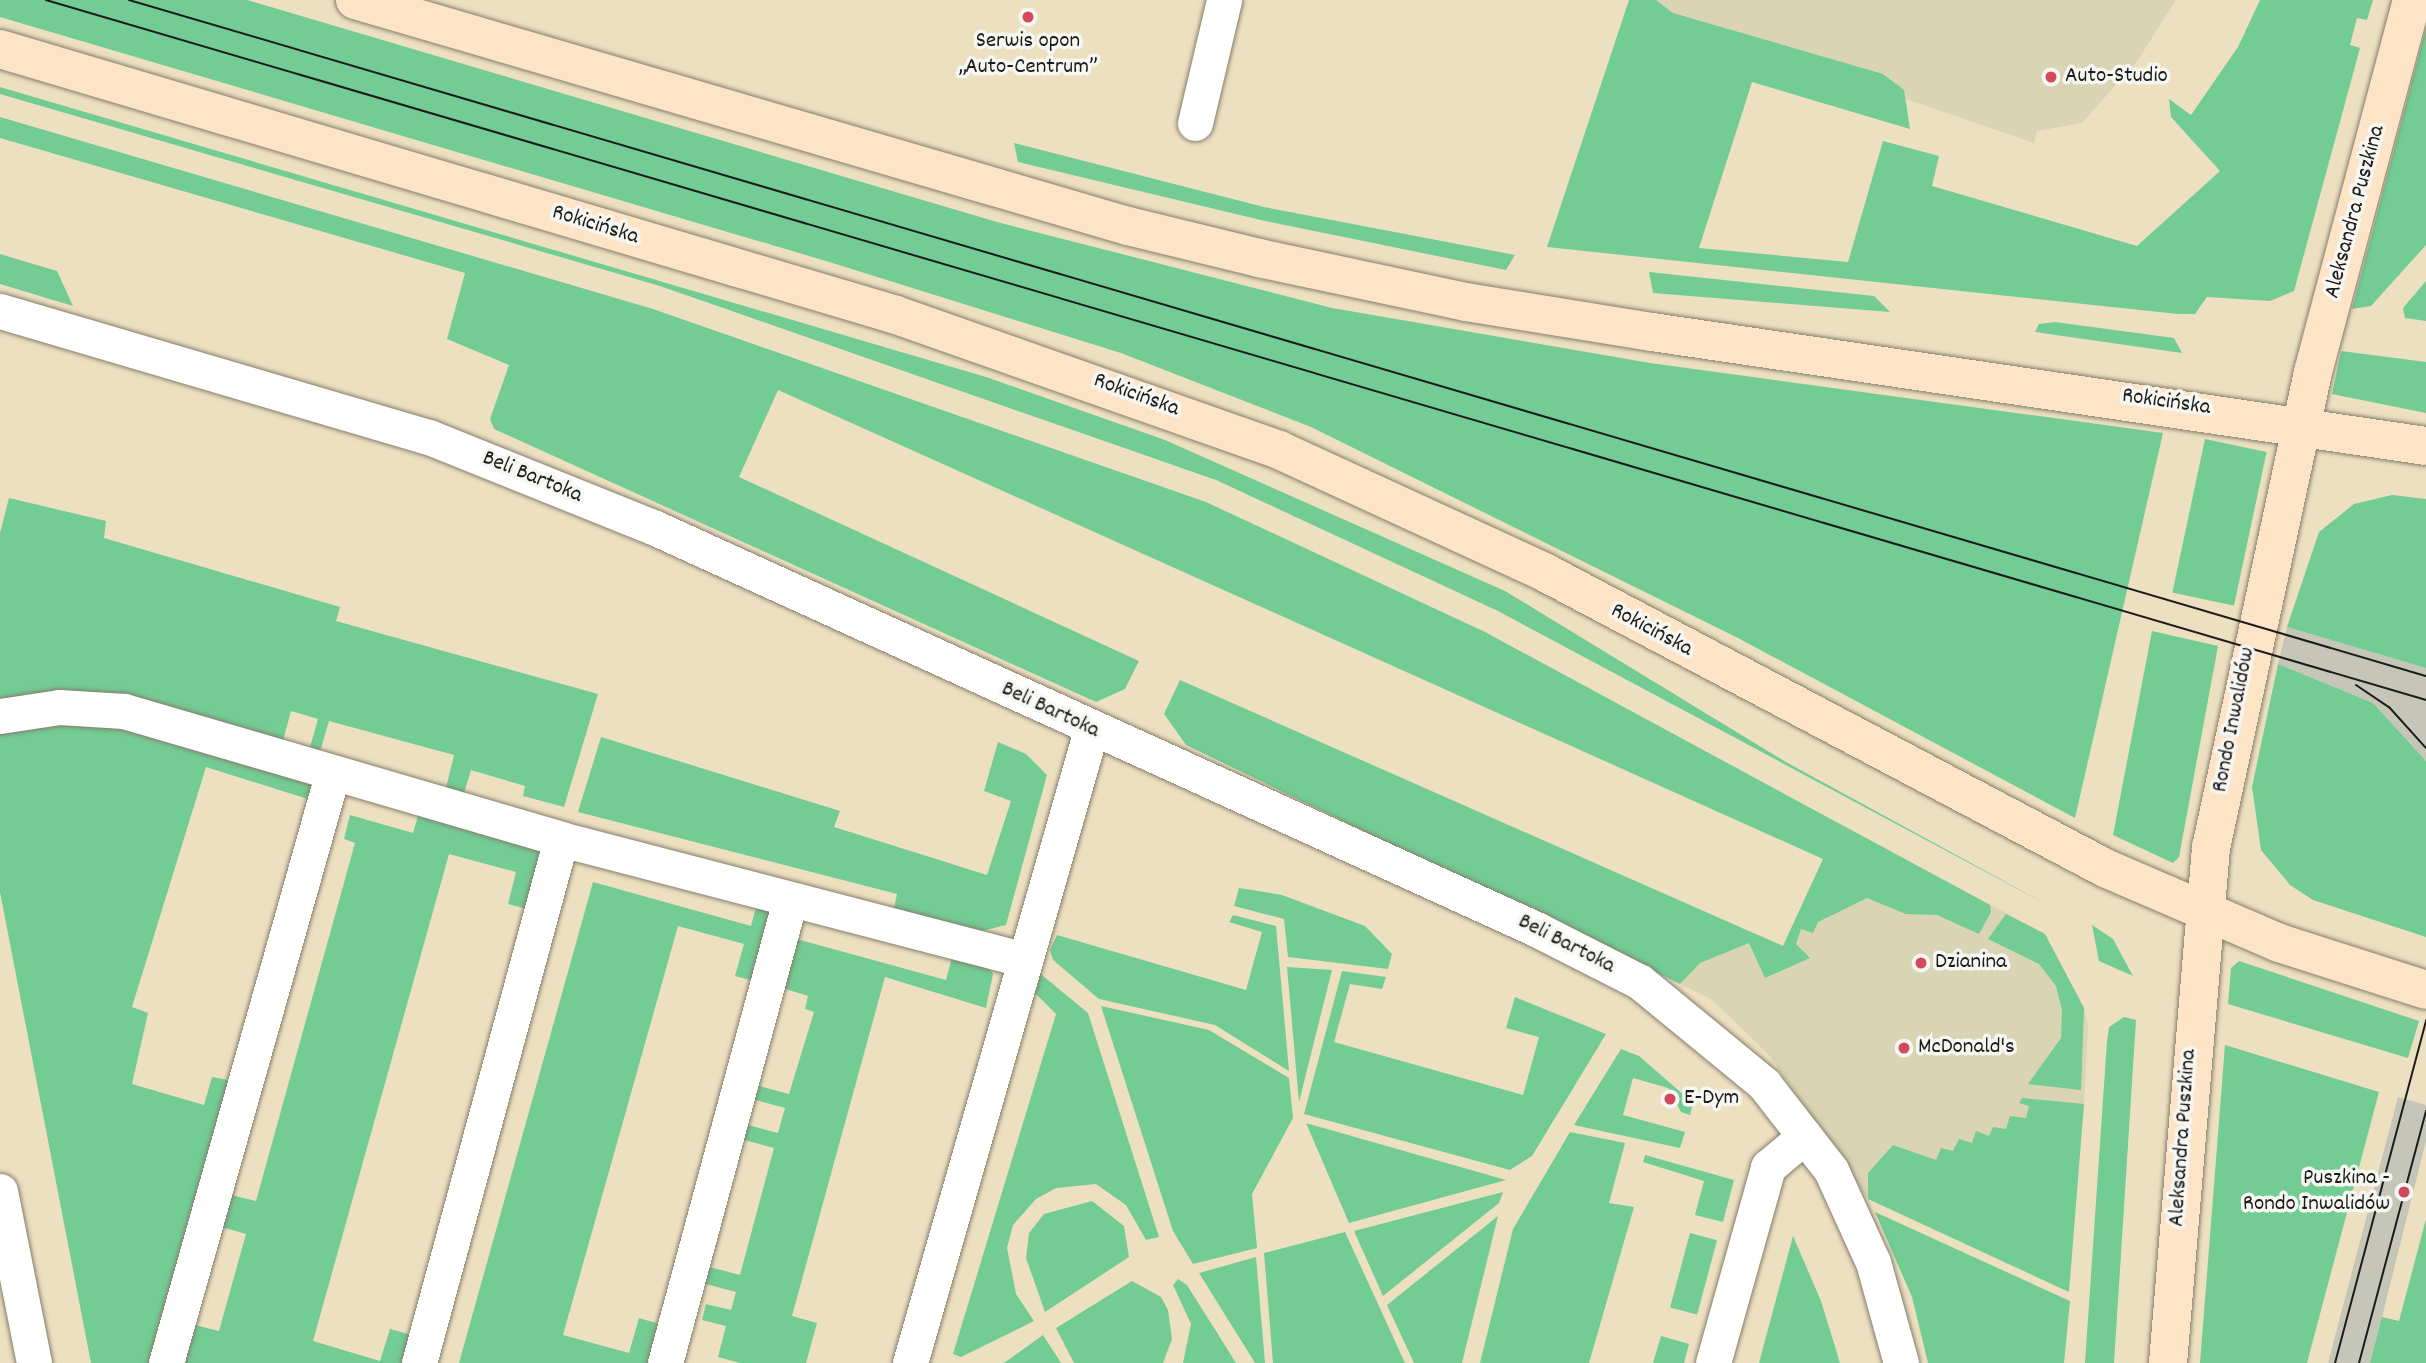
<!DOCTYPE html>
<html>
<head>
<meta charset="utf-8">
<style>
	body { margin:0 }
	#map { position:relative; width:2426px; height:1363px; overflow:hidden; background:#ede0c0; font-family:Dekko,sans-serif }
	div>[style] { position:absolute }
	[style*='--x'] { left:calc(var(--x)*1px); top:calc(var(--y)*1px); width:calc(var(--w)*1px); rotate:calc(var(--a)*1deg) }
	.built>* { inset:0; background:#d9d4b4 }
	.industrial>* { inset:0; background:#c5c5b8 }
	.green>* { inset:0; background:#72cc93; transform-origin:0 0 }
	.roads { filter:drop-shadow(0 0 2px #847e6e) drop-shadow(0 0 2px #847e6e) }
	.street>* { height:35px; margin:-17.5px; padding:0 17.5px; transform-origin:17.5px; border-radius:17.5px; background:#fff }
	.secondary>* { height:38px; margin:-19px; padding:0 19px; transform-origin:19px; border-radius:19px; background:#fee4c6 }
	.tram>* { height:2px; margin:-1px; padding:0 1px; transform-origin:1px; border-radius:1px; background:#1c1c1c }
	.dots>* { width:19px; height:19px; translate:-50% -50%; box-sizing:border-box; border:4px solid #f6f6f2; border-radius:50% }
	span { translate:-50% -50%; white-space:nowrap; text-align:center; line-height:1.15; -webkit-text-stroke:7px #f6f6f2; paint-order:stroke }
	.poi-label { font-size:23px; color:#1c1c1c }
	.left { translate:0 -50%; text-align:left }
	.right { translate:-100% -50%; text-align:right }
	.street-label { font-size:23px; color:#1c1c1c }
</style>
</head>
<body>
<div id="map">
	<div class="built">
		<i style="clip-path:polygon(1629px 0,2176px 0,2138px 60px,2082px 123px,2037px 131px,2034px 143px,1900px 97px,1890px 123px,1616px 41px)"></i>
		<i style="clip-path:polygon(1844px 826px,2045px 934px,2084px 1008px,2088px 1026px,2084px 1104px,1868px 1199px,1769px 1055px,1712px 1000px,1680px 984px,1700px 963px,1759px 935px,1784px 946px)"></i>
	</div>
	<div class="industrial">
		<i style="clip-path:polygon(2287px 627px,2426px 668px,2426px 761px,2373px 703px,2278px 664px)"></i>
		<i style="clip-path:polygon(2398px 1097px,2426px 1105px,2426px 1141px,2382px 1317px,2370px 1363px,2328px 1363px)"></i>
	</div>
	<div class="green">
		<i style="clip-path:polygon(0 0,247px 0,997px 222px,1332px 308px,1650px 363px,2163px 433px,2075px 818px,1738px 638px,1311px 427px,1121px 353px,826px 261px,0 17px)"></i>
		<i style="clip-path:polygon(1629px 0,1656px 0,1673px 13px,1883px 74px,1904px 90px,1910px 129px,1752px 82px,1699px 248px,1848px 262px,1883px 141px,1939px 156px,1932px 186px,2137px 246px,2220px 171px,2171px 117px,2169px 99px,2191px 115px,2238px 47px,2260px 0,2373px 0,2367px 20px,2357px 18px,2350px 45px,2360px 48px,2294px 291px,2270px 301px,2207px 297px,2195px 314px,2178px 314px,1547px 247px)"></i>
		<i style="clip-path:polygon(2426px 28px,2426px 245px,2371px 306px,2352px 309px)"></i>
		<i style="clip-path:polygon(0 87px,986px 377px,1165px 440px,1505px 591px,1784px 761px,2055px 909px,1498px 611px,1216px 480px,660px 286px,0 94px)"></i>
		<i style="clip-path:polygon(0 117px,653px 309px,1206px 502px,1485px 632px,1990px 905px,1991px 912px,1979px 934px,1937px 915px,1906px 914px,1867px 898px,1818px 922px,1813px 933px,1801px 929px,1796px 944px,1810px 958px,1765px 978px,1749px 943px,1700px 963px,1680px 984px,1186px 745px,1164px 714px,1180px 680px,1783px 946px,1823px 859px,778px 390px,739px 477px,1139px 661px,1125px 689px,1096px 702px,494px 429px,490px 419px,509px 365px,447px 339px,465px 273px,0 138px)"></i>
		<i style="clip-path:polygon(1014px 143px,1264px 207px,1515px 255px,1506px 270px,1265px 221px,1018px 162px)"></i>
		<i style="clip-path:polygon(0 254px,57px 271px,73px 306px,0 284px)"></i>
		<i style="clip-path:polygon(1649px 272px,1874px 296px,1890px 312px,1653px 293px)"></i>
		<i style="clip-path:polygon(2426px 281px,2426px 321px,2405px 318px,2403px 308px)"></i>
		<i style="clip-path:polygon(2055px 322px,2174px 338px,2182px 353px,2035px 332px,2039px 324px)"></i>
		<i style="clip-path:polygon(2341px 351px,2426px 362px,2426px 413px,2332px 394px)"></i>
		<i style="left:2205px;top:439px;width:63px;height:157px;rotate:12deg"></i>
		<i style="clip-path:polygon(2392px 495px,2426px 499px,2426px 668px,2287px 627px,2319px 532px,2354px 504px)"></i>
		<i style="clip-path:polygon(9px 498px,106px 521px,104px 538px,340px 607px,336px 621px,598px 694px,564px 807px,523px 796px,525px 786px,471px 770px,464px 793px,446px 788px,454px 755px,329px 721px,319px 755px,309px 751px,318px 719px,291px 711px,282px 744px,0 707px,0 533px)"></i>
		<i style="clip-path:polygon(2152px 631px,2218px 646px,2179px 857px,2173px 863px,2113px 835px)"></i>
		<i style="clip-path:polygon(2278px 664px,2373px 703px,2426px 761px,2426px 937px,2313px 900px,2290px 885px,2261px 850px,2252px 787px)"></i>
		<i style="clip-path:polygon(111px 720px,319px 781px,314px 801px,206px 767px,132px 1007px,148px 1013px,132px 1084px,204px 1105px,212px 1077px,234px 1081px,155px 1363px,91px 1363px,0 892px,0 731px)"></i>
		<i style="clip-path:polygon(601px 737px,840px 811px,834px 827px,987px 875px,1011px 801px,984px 791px,998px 742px,1026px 754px,1047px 775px,1006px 925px,982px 931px,894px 908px,897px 894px,578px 812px)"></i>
		<i style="clip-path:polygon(421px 806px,532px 837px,546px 856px,531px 910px,508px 904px,516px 872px,449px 854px,313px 1341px,380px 1361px,390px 1329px,412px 1335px,405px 1363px,181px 1363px,191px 1324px,219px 1331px,246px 1234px,218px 1226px,227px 1194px,256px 1201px,355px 843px,344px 839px,350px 815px,413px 833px)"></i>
		<i style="clip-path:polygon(593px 882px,751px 926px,758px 900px,771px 909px,758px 982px,735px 976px,744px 944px,678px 926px,563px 1335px,629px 1353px,639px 1318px,663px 1325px,652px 1363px,459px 1363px)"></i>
		<i style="clip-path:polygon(1239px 888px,1282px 895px,1365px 926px,1392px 954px,1388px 969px,1288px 957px,1284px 919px,1234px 906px)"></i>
		<i style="clip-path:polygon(2006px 914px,2045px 934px,2084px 1008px,2081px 1090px,2028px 1084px,2061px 1038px,2062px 1010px,2056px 986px,2039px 964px,1988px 939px)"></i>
		<i style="clip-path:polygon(1233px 915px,1276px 926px,1289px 1071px,1215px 1025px,1099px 999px,1053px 960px,1050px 950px,1057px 935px,1246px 990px,1262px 932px,1229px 922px)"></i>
		<i style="clip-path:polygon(2092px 925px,2113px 939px,2133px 976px,2099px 961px)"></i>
		<i style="clip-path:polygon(793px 938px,946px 980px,954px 950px,985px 963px,993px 974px,986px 1008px,885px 977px,792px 1316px,817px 1323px,806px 1363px,740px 1363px,718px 1357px,726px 1326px,702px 1320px,706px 1304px,731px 1310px,736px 1292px,698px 1282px,702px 1265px,740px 1275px,774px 1148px,737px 1138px,741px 1123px,778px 1133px,785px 1108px,748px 1098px,752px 1084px,789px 1094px,814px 1012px,805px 1009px,808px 996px,779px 987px)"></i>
		<i style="clip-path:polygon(2239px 961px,2419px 1021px,2408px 1058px,2228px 1004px,2231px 968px)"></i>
		<i style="clip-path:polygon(1287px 967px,1332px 970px,1299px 1102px)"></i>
		<i style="clip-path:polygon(1037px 971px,1088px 1013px,1159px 1237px,1146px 1240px,1126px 1205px,1096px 1184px,1056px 1188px,1036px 1199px,1013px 1225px,1007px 1248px,1016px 1294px,1034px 1321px,961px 1357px,953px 1354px,1056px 1014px,1028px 986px)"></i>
		<i style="clip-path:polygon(1342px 971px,1386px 977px,1382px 989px,1350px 984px,1334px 1042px,1523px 1095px,1539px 1037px,1506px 1028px,1515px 997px,1606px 1034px,1532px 1156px,1510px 1170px,1304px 1114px)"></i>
		<i style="clip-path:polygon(1101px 1006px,1209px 1030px,1289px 1078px,1293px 1118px,1252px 1194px,1257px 1248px,1193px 1264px,1173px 1231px)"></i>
		<i style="clip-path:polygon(2124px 1017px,2136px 1020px,2114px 1363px,2085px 1363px,2107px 1041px,2109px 1027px)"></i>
		<i style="clip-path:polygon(2225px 1045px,2379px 1092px,2307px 1363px,2200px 1363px)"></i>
		<i style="clip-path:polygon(1621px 1049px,1639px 1056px,1693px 1103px,1690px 1115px,1681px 1112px,1668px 1088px,1633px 1078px,1623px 1115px,1685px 1132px,1680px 1148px,1574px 1125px)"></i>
		<i style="clip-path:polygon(2022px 1098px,2084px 1104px,2069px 1292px,1868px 1199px,1868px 1173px,1893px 1145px,1936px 1160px,1941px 1148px,1953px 1151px,1959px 1139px,1972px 1143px,1976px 1131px,1989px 1136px,1993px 1127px,2006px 1129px,2010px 1116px,2026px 1118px,2029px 1106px,2019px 1103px)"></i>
		<i style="clip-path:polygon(1306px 1123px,1506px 1180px,1349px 1223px)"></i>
		<i style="clip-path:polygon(1570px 1132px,1625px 1143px,1609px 1203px,1634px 1207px,1589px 1363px,1480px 1363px,1513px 1229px)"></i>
		<i style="clip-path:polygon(1645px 1155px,1734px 1180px,1723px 1222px,1695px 1215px,1704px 1181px,1643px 1162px)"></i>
		<i style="clip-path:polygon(1503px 1192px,1499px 1203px,1383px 1296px,1354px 1231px)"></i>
		<i style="clip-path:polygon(1092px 1201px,1124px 1226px,1129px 1257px,1045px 1312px,1026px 1258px,1029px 1233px,1044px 1214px)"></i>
		<i style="clip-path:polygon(1875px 1212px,2070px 1301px,2064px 1363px,1928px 1363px,1912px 1297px)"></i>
		<i style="clip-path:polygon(1498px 1216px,1462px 1363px,1414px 1363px,1387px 1305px)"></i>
		<i style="clip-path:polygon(2426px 1219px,2426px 1363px,2370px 1363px,2382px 1317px,2399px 1321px)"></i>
		<i style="clip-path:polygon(1345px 1232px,1405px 1363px,1273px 1363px,1264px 1253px)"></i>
		<i style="left:1690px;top:1233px;width:28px;height:77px;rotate:15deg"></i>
		<i style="clip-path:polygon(1793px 1236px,1821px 1301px,1840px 1363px,1759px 1363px)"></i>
		<i style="clip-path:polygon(1256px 1257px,1265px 1363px,1255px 1363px,1199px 1273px)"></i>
		<i style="clip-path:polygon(1178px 1279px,1187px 1285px,1236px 1363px,1183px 1363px,1191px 1324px,1173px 1285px)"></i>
		<i style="clip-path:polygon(1132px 1281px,1161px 1297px,1168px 1310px,1172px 1339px,1163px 1363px,1074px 1363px,1056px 1328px)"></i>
		<i style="clip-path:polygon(1043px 1335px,1061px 1363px,1004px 1363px)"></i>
		<i style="clip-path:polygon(1661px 1336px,1689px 1344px,1684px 1363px,1653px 1363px)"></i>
	</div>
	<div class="roads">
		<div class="street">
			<i style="--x:1195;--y:123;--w:126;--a:-76.7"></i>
			<i style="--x:0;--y:311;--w:447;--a:16.4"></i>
			<i style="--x:429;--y:437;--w:241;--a:21.9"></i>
			<i style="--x:653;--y:527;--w:972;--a:24.48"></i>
			<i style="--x:1538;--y:930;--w:114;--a:27"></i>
			<i style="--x:1640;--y:982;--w:161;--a:39.4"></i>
			<i style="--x:1764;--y:1084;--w:109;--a:52.1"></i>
			<i style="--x:1831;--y:1170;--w:101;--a:65.5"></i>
			<i style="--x:1873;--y:1262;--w:105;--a:74.5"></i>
			<i style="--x:0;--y:716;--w:60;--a:-8.7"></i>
			<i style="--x:59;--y:707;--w:65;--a:3.5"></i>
			<i style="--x:124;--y:711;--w:455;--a:16.3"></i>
			<i style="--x:561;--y:839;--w:475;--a:14.6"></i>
			<i style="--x:0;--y:1191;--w:175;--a:78.8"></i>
			<i style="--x:166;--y:1363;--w:611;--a:-74.23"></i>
			<i style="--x:419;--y:1363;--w:543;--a:-74.84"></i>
			<i style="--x:665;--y:1363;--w:480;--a:-74.9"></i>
			<i style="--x:910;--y:1363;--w:658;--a:-74.04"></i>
			<i style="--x:1713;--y:1363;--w:204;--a:-74.3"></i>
			<i style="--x:1768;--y:1167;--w:48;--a:-40"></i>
		</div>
		<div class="secondary">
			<i style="--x:355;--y:0;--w:805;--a:16.3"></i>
			<i style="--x:1128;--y:226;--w:135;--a:13.7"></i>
			<i style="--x:1259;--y:258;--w:212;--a:12"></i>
			<i style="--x:1466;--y:302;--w:188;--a:9.2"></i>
			<i style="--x:1652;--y:332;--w:782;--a:8.38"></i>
			<i style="--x:0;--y:49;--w:935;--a:16.53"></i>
			<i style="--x:896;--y:315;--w:406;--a:19.4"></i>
			<i style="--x:1279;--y:450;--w:294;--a:24.7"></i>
			<i style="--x:1546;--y:573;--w:632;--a:27.82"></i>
			<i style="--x:2105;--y:868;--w:189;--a:23.3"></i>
			<i style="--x:2279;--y:943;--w:154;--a:17.7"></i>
			<i style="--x:2168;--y:1363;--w:517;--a:-85.23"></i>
			<i style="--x:2211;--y:848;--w:487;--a:-77.9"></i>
			<i style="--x:2313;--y:372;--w:385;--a:-75.1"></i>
		</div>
	</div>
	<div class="tram">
		<i style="--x:46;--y:0;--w:2481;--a:16.39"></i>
		<i style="--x:129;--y:0;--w:2394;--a:16.4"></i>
		<i style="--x:2356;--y:685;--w:40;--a:34"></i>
		<i style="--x:2389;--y:707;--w:55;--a:47.9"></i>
		<i style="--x:2335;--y:1363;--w:355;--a:-75.1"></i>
		<i style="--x:2359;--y:1363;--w:261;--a:-75.1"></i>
	</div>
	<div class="dots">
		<i style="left:1028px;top:17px;background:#d1495b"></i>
		<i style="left:2051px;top:77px;background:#d1495b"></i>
		<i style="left:1921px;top:963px;background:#d1495b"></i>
		<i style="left:1904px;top:1048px;background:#d1495b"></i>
		<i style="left:1670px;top:1099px;background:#d1495b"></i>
		<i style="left:2404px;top:1192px;background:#d1495b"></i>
	</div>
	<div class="poi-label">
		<span style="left:1028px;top:55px">Serwis opon<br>„Auto-Centrum”</span>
		<span class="left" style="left:2065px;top:77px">Auto-Studio</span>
		<span class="left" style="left:1935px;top:963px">Dzianina</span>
		<span class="left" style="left:1918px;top:1048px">McDonald's</span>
		<span class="left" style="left:1684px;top:1099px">E-Dym</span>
		<span class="right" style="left:2390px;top:1192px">Puszkina -<br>Rondo Inwalidów</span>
	</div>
	<div class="street-label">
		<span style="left:2356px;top:212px;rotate:-75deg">Aleksandra Puszkina</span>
		<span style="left:595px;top:226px;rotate:17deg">Rokicińska</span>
		<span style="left:1136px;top:396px;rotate:20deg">Rokicińska</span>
		<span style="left:2166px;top:403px;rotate:8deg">Rokicińska</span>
		<span style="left:532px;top:478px;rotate:22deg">Beli Bartoka</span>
		<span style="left:1651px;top:631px;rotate:28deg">Rokicińska</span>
		<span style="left:1050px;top:711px;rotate:25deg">Beli Bartoka</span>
		<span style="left:2235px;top:720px;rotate:-79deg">Rondo Inwalidów</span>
		<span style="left:1566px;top:945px;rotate:27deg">Beli Bartoka</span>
		<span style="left:2184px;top:1138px;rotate:-86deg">Aleksandra Puszkina</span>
	</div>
</div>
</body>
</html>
